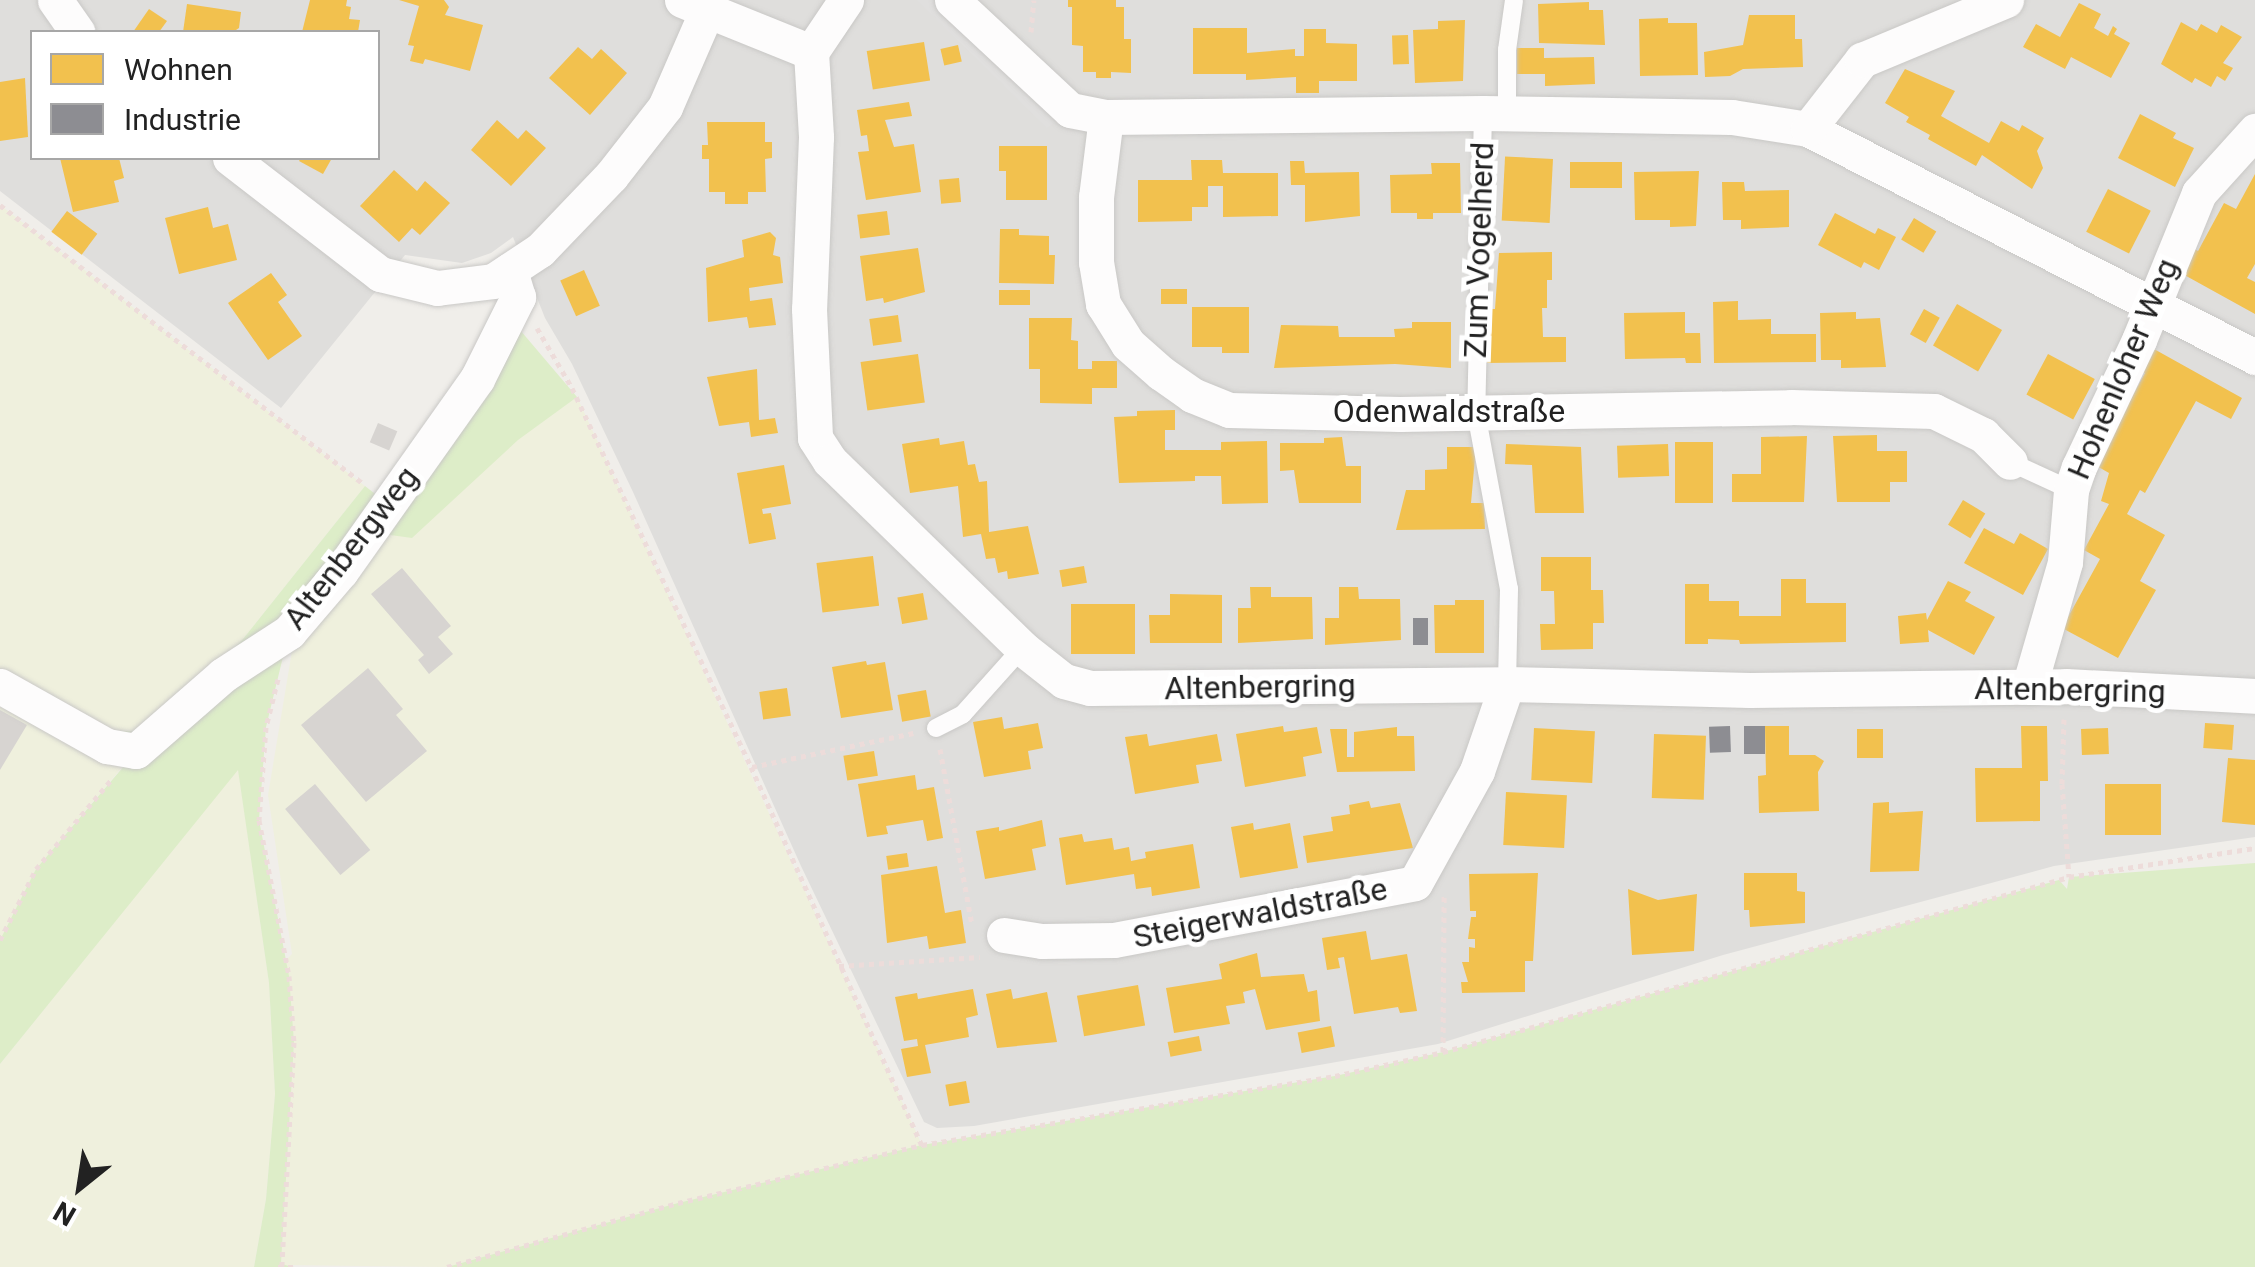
<!DOCTYPE html>
<html>
<head>
<meta charset="utf-8">
<style>
	body { margin:0 }
	#map { position:relative; width:2255px; height:1267px; overflow:hidden; background:#f0eeea; font-family:Roboto,sans-serif }
	div>[style] { position:absolute }
	[style*='--x'] { left:calc(var(--x)*1px); top:calc(var(--y)*1px); width:calc(var(--w)*1px); rotate:calc(var(--a)*1deg) }
	.residential>* { inset:0; background:#dfdedc }
	.farmland>* { inset:0; background:#eff0dd }
	.grass>* { inset:0; background:#ddedc8 }
	.parking>* { inset:0; background:#e0dfde }
	.homes>* { inset:0; background:#f2c14e; transform-origin:0 0 }
	.industry>* { inset:0; background:#8d8d92; transform-origin:0 0 }
	.building>* { inset:0; background:#d7d4d1; transform-origin:0 0 }
	.path>* { height:5px; margin-top:-2.5px; transform-origin:0; background:repeating-linear-gradient(90deg,#eddcda 0 5px,transparent 0 10px) }
	.roads { filter:drop-shadow(0 0 2px #c9c8c6) drop-shadow(0 0 2px #c9c8c6) }
	.lane>* { height:18px; margin:-9px; padding:0 9px; transform-origin:9px; border-radius:9px; background:#fdfcfc }
	.street>* { height:35px; margin:-17.5px; padding:0 17.5px; transform-origin:17.5px; border-radius:17.5px; background:#fdfcfc }
	span { translate:-50% -50%; white-space:nowrap; text-align:center; line-height:1.15; -webkit-text-stroke:10px #fff; paint-order:stroke }
	.street-label { font-size:32px; color:#222 }
	.legend { position:absolute; left:30px; top:30px; width:350px; height:130px; box-sizing:border-box; background:#fff; border:2px solid #a7a7a7; margin:0; padding:12px 18px; list-style:none; font-size:30px; color:#222 }
	.legend li { display:flex; align-items:center; gap:20px; height:50px }
	.legend b { width:50px; border:2px solid #a7a7a7 }
	.north { position:absolute; left:30px; top:1137px; width:100px; height:100px; -webkit-text-stroke:8px #fff; paint-order:stroke; rotate:210deg; font-size:28px; font-weight:700; line-height:40px; text-align:center; color:#222 }
	.north::after { content:''; display:block; margin:auto; width:35px; height:45px; background:#222; clip-path:polygon(50% 0,100% 100%,50% 72%,0 100%) }
</style>
</head>
<body>
<div id="map">
	<div class="residential">
		<i style="clip-path:polygon(evenodd,0 0,2255px 0,2255px 837px,2054px 866px,1723px 955px,1438px 1044px,974px 1126px,937px 1128px,924px 1122px,801px 866px,633px 492px,572px 364px,545px 318px,513px 237px,491px 253px,462px 263px,405px 255px,281px 408px,0 191px,0 0,32px 32px,378px 32px,378px 158px,32px 158px,32px 32px)"></i>
	</div>
	<div class="farmland">
		<i style="clip-path:polygon(0 205px,365px 486px,243px 639px,209px 673px,134px 731px,107px 731px,0 674px)"></i>
		<i style="clip-path:polygon(577px 397px,922px 1145px,678px 1203px,447px 1267px,281px 1265px,294px 1042px,286px 960px,292px 954px,268px 795px,295px 633px,379px 531px)"></i>
		<i style="clip-path:polygon(0 695px,136px 751px,36px 869px,0 940px)"></i>
		<i style="clip-path:polygon(238px 768px,269px 983px,275px 1094px,266px 1199px,254px 1267px,0 1267px,0 1064px)"></i>
	</div>
	<div class="grass">
		<i style="clip-path:polygon(509px 317px,577px 397px,518px 440px,412px 538px,369px 532px,289px 632px,266px 727px,259px 820px,289px 976px,294px 1042px,281px 1264px,294px 1267px,254px 1267px,266px 1199px,275px 1094px,269px 983px,238px 770px,0 1064px,0 940px,36px 869px,136px 752px,106px 731px,133px 731px,209px 673px,243px 639px,365px 486px,388px 504px)"></i>
		<i style="clip-path:polygon(2255px 863px,2255px 1267px,447px 1267px,678px 1203px,922px 1145px,1335px 1076px,1443px 1052px,2059px 880px,2067px 889px,2069px 877px)"></i>
	</div>
	<div class="parking">
		<i style="clip-path:polygon(917px 0,952px 0,1070px 110px,1047px 128px)"></i>
	</div>
	<div class="homes">
		<i style="clip-path:polygon(310px 0,347px 0,346px 6px,351px 7px,349px 19px,360px 20px,358px 32px,302px 32px)"></i>
		<i style="clip-path:polygon(399px 0,444px 0,449px 7px,445px 15px,483px 25px,470px 71px,425px 59px,423px 64px,410px 61px,414px 46px,408px 45px,419px 6px)"></i>
		<i style="clip-path:polygon(1068px 0,1116px 0,1116px 7px,1124px 7px,1124px 39px,1131px 39px,1131px 73px,1111px 72px,1111px 78px,1096px 78px,1096px 72px,1083px 72px,1083px 46px,1072px 45px,1072px 7px,1068px 7px)"></i>
		<i style="clip-path:polygon(1589px 2px,1589px 10px,1603px 10px,1605px 45px,1539px 43px,1538px 4px)"></i>
		<i style="clip-path:polygon(2079px 3px,2101px 14px,2094px 28px,2108px 36px,2113px 26px,2117px 29px,2114px 34px,2130px 43px,2111px 78px,2071px 57px,2065px 69px,2023px 47px,2036px 24px,2060px 37px)"></i>
		<i style="clip-path:polygon(187px 4px,241px 12px,239px 28px,233px 32px,183px 32px)"></i>
		<i style="clip-path:polygon(149px 9px,167px 21px,159px 32px,133px 32px)"></i>
		<i style="clip-path:polygon(1749px 15px,1795px 15px,1795px 39px,1802px 39px,1803px 67px,1743px 69px,1730px 76px,1705px 77px,1704px 52px,1743px 45px)"></i>
		<i style="clip-path:polygon(1668px 18px,1668px 23px,1697px 23px,1698px 75px,1640px 76px,1639px 19px)"></i>
		<i style="clip-path:polygon(1465px 20px,1463px 81px,1415px 83px,1413px 30px,1438px 29px,1438px 21px)"></i>
		<i style="clip-path:polygon(2181px 22px,2197px 31px,2201px 24px,2217px 33px,2221px 25px,2242px 37px,2223px 63px,2233px 68px,2225px 81px,2217px 76px,2211px 87px,2195px 78px,2192px 83px,2161px 64px)"></i>
		<i style="clip-path:polygon(1193px 28px,1247px 28px,1247px 53px,1295px 49px,1295px 56px,1304px 56px,1304px 29px,1326px 29px,1326px 43px,1357px 44px,1357px 81px,1319px 81px,1319px 93px,1296px 93px,1296px 77px,1246px 80px,1246px 74px,1193px 74px)"></i>
		<i style="left:1408px;top:35px;width:29px;height:16px;rotate:88deg"></i>
		<i style="left:924px;top:42px;width:39px;height:58px;rotate:81deg"></i>
		<i style="left:958px;top:45px;width:17px;height:18px;rotate:77deg"></i>
		<i style="clip-path:polygon(578px 47px,592px 59px,601px 49px,627px 73px,590px 115px,549px 78px)"></i>
		<i style="clip-path:polygon(1517px 48px,1544px 48px,1544px 58px,1594px 57px,1595px 84px,1545px 86px,1545px 74px,1517px 74px)"></i>
		<i style="clip-path:polygon(1905px 69px,1955px 91px,1941px 116px,1989px 143px,2001px 121px,2019px 131px,2022px 125px,2044px 138px,2037px 151px,2043px 168px,2032px 189px,1982px 155px,1976px 166px,1928px 139px,1930px 135px,1906px 122px,1909px 117px,1885px 103px)"></i>
		<i style="clip-path:polygon(25px 78px,28px 137px,0 141px,0 82px)"></i>
		<i style="clip-path:polygon(909px 102px,912px 116px,885px 120px,894px 147px,914px 144px,921px 192px,866px 200px,858px 152px,869px 151px,867px 135px,861px 136px,857px 110px)"></i>
		<i style="clip-path:polygon(2140px 114px,2176px 133px,2173px 138px,2194px 148px,2175px 187px,2118px 158px)"></i>
		<i style="clip-path:polygon(497px 120px,518px 139px,526px 130px,546px 148px,511px 186px,471px 150px)"></i>
		<i style="clip-path:polygon(707px 122px,765px 122px,765px 142px,772px 142px,772px 158px,765px 159px,766px 192px,748px 192px,748px 204px,725px 204px,725px 192px,709px 192px,709px 159px,702px 159px,702px 145px,708px 145px)"></i>
		<i style="clip-path:polygon(999px 146px,1047px 146px,1047px 200px,1006px 200px,1006px 171px,999px 171px)"></i>
		<i style="clip-path:polygon(60px 158px,119px 158px,124px 178px,114px 181px,119px 202px,73px 212px)"></i>
		<i style="clip-path:polygon(301px 158px,332px 158px,323px 174px,299px 161px)"></i>
		<i style="left:1553px;top:159px;width:64px;height:48px;rotate:93deg"></i>
		<i style="clip-path:polygon(1191px 160px,1222px 160px,1223px 173px,1278px 173px,1278px 216px,1223px 217px,1223px 186px,1208px 186px,1208px 207px,1192px 207px,1192px 221px,1138px 222px,1138px 180px,1192px 180px)"></i>
		<i style="clip-path:polygon(1290px 161px,1304px 161px,1305px 173px,1359px 172px,1360px 216px,1305px 222px,1305px 185px,1291px 185px)"></i>
		<i style="left:1622px;top:162px;width:26px;height:52px;rotate:90deg"></i>
		<i style="clip-path:polygon(1431px 163px,1460px 163px,1461px 213px,1433px 213px,1433px 219px,1417px 219px,1417px 213px,1391px 213px,1390px 175px,1432px 174px)"></i>
		<i style="clip-path:polygon(394px 170px,417px 191px,425px 181px,450px 203px,420px 235px,412px 228px,399px 242px,360px 206px)"></i>
		<i style="clip-path:polygon(1699px 171px,1696px 226px,1670px 227px,1670px 220px,1635px 220px,1634px 172px)"></i>
		<i style="clip-path:polygon(2255px 174px,2255px 264px,2247px 278px,2255px 282px,2255px 314px,2179px 272px,2193px 248px,2198px 251px,2224px 203px,2236px 209px)"></i>
		<i style="left:959px;top:178px;width:24px;height:20px;rotate:85deg"></i>
		<i style="clip-path:polygon(1722px 182px,1744px 182px,1745px 191px,1789px 190px,1789px 227px,1741px 229px,1741px 220px,1723px 220px)"></i>
		<i style="left:2108px;top:189px;width:48px;height:48px;rotate:27deg"></i>
		<i style="clip-path:polygon(208px 207px,213px 228px,228px 224px,237px 260px,179px 274px,165px 218px)"></i>
		<i style="left:67px;top:211px;width:38px;height:26px;rotate:37deg"></i>
		<i style="left:887px;top:211px;width:24px;height:30px;rotate:83deg"></i>
		<i style="clip-path:polygon(1835px 213px,1875px 234px,1878px 228px,1896px 237px,1879px 270px,1864px 262px,1861px 268px,1818px 245px)"></i>
		<i style="left:1914px;top:218px;width:26px;height:25px;rotate:31deg"></i>
		<i style="clip-path:polygon(1000px 229px,1019px 229px,1019px 235px,1049px 236px,1049px 255px,1055px 255px,1054px 284px,999px 283px)"></i>
		<i style="clip-path:polygon(770px 232px,776px 238px,773px 255px,780px 257px,783px 283px,749px 288px,750px 301px,772px 298px,776px 325px,749px 328px,747px 317px,708px 322px,706px 268px,744px 257px,742px 240px)"></i>
		<i style="clip-path:polygon(918px 248px,925px 292px,884px 303px,883px 298px,866px 301px,860px 256px)"></i>
		<i style="clip-path:polygon(1552px 252px,1552px 280px,1547px 280px,1547px 308px,1542px 308px,1543px 337px,1566px 337px,1566px 362px,1487px 363px,1489px 309px,1495px 309px,1499px 253px)"></i>
		<i style="left:584px;top:270px;width:39px;height:26px;rotate:66deg"></i>
		<i style="clip-path:polygon(271px 273px,287px 295px,278px 302px,302px 336px,268px 360px,228px 303px)"></i>
		<i style="left:1187px;top:289px;width:15px;height:26px;rotate:90deg"></i>
		<i style="left:999px;top:290px;width:31px;height:15px"></i>
		<i style="clip-path:polygon(1738px 301px,1738px 320px,1771px 319px,1771px 334px,1816px 334px,1816px 362px,1714px 363px,1713px 302px)"></i>
		<i style="left:1957px;top:304px;width:52px;height:48px;rotate:30deg"></i>
		<i style="clip-path:polygon(1192px 307px,1249px 307px,1249px 353px,1222px 353px,1222px 347px,1192px 347px)"></i>
		<i style="left:1924px;top:309px;width:18px;height:29px;rotate:29deg"></i>
		<i style="clip-path:polygon(1685px 312px,1685px 333px,1700px 333px,1701px 363px,1686px 363px,1685px 358px,1625px 359px,1624px 313px)"></i>
		<i style="clip-path:polygon(1856px 312px,1856px 319px,1880px 318px,1886px 367px,1841px 368px,1841px 360px,1821px 360px,1820px 313px)"></i>
		<i style="left:898px;top:315px;width:27px;height:29px;rotate:82deg"></i>
		<i style="clip-path:polygon(1029px 318px,1072px 318px,1071px 340px,1078px 341px,1078px 369px,1092px 369px,1092px 361px,1117px 361px,1117px 388px,1092px 388px,1092px 404px,1040px 403px,1040px 369px,1029px 369px)"></i>
		<i style="clip-path:polygon(1412px 322px,1451px 322px,1451px 368px,1395px 364px,1274px 368px,1281px 325px,1338px 326px,1339px 337px,1395px 337px,1394px 329px,1412px 328px)"></i>
		<i style="clip-path:polygon(2145px 344px,2242px 398px,2231px 419px,2196px 401px,2145px 493px,2140px 490px,2127px 514px,2165px 535px,2140px 581px,2156px 590px,2118px 658px,2062px 628px,2100px 559px,2084px 550px,2109px 504px,2101px 501px,2109px 473px,2095px 465px,2145px 373px,2133px 366px)"></i>
		<i style="left:918px;top:354px;width:49px;height:58px;rotate:82deg"></i>
		<i style="left:2048px;top:354px;width:53px;height:46px;rotate:28deg"></i>
		<i style="clip-path:polygon(757px 369px,759px 420px,775px 418px,778px 433px,751px 437px,749px 422px,719px 426px,707px 377px)"></i>
		<i style="clip-path:polygon(1175px 410px,1175px 430px,1165px 430px,1165px 450px,1221px 450px,1221px 442px,1267px 441px,1268px 503px,1222px 504px,1221px 476px,1195px 476px,1195px 481px,1119px 483px,1114px 417px,1137px 416px,1137px 411px)"></i>
		<i style="clip-path:polygon(1877px 435px,1877px 451px,1907px 451px,1907px 482px,1890px 482px,1890px 502px,1837px 502px,1833px 436px)"></i>
		<i style="clip-path:polygon(1807px 436px,1804px 502px,1732px 502px,1732px 474px,1761px 474px,1761px 437px)"></i>
		<i style="clip-path:polygon(1342px 437px,1346px 466px,1361px 466px,1361px 503px,1299px 503px,1294px 470px,1280px 471px,1280px 443px,1324px 443px,1324px 438px)"></i>
		<i style="clip-path:polygon(939px 438px,940px 445px,964px 441px,968px 465px,975px 464px,979px 482px,987px 481px,989px 532px,1028px 526px,1039px 574px,1008px 579px,1007px 571px,998px 573px,995px 558px,986px 559px,981px 534px,963px 537px,958px 486px,910px 493px,902px 444px)"></i>
		<i style="left:1675px;top:442px;width:38px;height:61px"></i>
		<i style="clip-path:polygon(1506px 444px,1581px 447px,1584px 513px,1535px 513px,1532px 465px,1505px 464px)"></i>
		<i style="left:1668px;top:444px;width:32px;height:51px;rotate:88deg"></i>
		<i style="clip-path:polygon(1447px 447px,1476px 447px,1471px 503px,1484px 503px,1485px 529px,1396px 530px,1406px 490px,1425px 490px,1425px 470px,1447px 469px)"></i>
		<i style="clip-path:polygon(784px 465px,791px 504px,762px 509px,763px 514px,771px 513px,776px 539px,749px 544px,737px 473px)"></i>
		<i style="left:1963px;top:500px;width:26px;height:29px;rotate:31deg"></i>
		<i style="clip-path:polygon(1984px 528px,2014px 544px,2020px 533px,2048px 549px,2023px 595px,1964px 563px)"></i>
		<i style="left:873px;top:556px;width:50px;height:57px;rotate:83deg"></i>
		<i style="clip-path:polygon(1541px 557px,1591px 557px,1591px 590px,1603px 590px,1604px 623px,1593px 623px,1593px 649px,1541px 650px,1540px 624px,1555px 624px,1554px 591px,1541px 591px)"></i>
		<i style="left:1084px;top:566px;width:17px;height:25px;rotate:80deg"></i>
		<i style="clip-path:polygon(1781px 579px,1806px 579px,1806px 603px,1846px 603px,1846px 642px,1740px 644px,1739px 640px,1708px 639px,1708px 644px,1685px 644px,1685px 584px,1709px 584px,1709px 601px,1739px 601px,1739px 616px,1781px 616px)"></i>
		<i style="clip-path:polygon(1948px 581px,1971px 592px,1965px 601px,1995px 617px,1974px 655px,1928px 630px,1929px 642px,1900px 644px,1898px 616px,1926px 613px,1927px 620px)"></i>
		<i style="clip-path:polygon(1250px 587px,1271px 587px,1271px 597px,1312px 597px,1313px 639px,1238px 643px,1238px 608px,1251px 608px)"></i>
		<i style="clip-path:polygon(1339px 587px,1358px 587px,1359px 599px,1400px 599px,1401px 640px,1325px 645px,1325px 618px,1339px 618px)"></i>
		<i style="left:923px;top:593px;width:27px;height:26px;rotate:80deg"></i>
		<i style="clip-path:polygon(1170px 594px,1222px 595px,1222px 643px,1150px 643px,1149px 615px,1170px 615px)"></i>
		<i style="clip-path:polygon(1455px 600px,1484px 600px,1484px 653px,1435px 653px,1434px 605px,1455px 605px)"></i>
		<i style="left:1071px;top:604px;width:64px;height:50px"></i>
		<i style="clip-path:polygon(866px 661px,867px 665px,885px 662px,893px 710px,841px 718px,832px 667px)"></i>
		<i style="left:787px;top:688px;width:28px;height:28px;rotate:82deg"></i>
		<i style="left:926px;top:690px;width:27px;height:29px;rotate:80deg"></i>
		<i style="clip-path:polygon(1002px 717px,1004px 729px,1038px 723px,1043px 748px,1028px 751px,1031px 769px,984px 777px,973px 722px)"></i>
		<i style="left:2205px;top:723px;width:29px;height:25px;rotate:4deg"></i>
		<i style="clip-path:polygon(1283px 726px,1284px 732px,1317px 727px,1322px 753px,1303px 757px,1306px 776px,1245px 787px,1236px 734px)"></i>
		<i style="clip-path:polygon(1765px 726px,1789px 726px,1789px 755px,1815px 755px,1824px 761px,1818px 772px,1819px 811px,1759px 813px,1758px 776px,1766px 775px)"></i>
		<i style="clip-path:polygon(2021px 726px,2047px 726px,2048px 781px,2040px 781px,2040px 821px,1976px 822px,1975px 768px,2022px 768px)"></i>
		<i style="clip-path:polygon(1397px 727px,1397px 736px,1414px 736px,1415px 771px,1337px 772px,1330px 729px,1347px 729px,1347px 757px,1354px 757px,1354px 732px)"></i>
		<i style="left:1534px;top:728px;width:61px;height:52px;rotate:3deg"></i>
		<i style="left:2108px;top:728px;width:26px;height:27px;rotate:88deg"></i>
		<i style="left:1857px;top:729px;width:26px;height:29px"></i>
		<i style="clip-path:polygon(1147px 734px,1149px 746px,1217px 734px,1222px 761px,1196px 765px,1199px 783px,1135px 794px,1125px 737px)"></i>
		<i style="left:1654px;top:734px;width:52px;height:64px;rotate:2deg"></i>
		<i style="left:874px;top:751px;width:25px;height:31px;rotate:81deg"></i>
		<i style="clip-path:polygon(2228px 758px,2255px 760px,2255px 825px,2222px 822px)"></i>
		<i style="clip-path:polygon(915px 775px,917px 790px,934px 787px,943px 838px,927px 841px,923px 820px,886px 826px,888px 834px,867px 837px,858px 784px)"></i>
		<i style="left:2105px;top:784px;width:56px;height:51px"></i>
		<i style="left:1506px;top:792px;width:61px;height:53px;rotate:3deg"></i>
		<i style="clip-path:polygon(1369px 801px,1371px 808px,1400px 803px,1413px 848px,1307px 863px,1303px 836px,1333px 831px,1331px 817px,1350px 814px,1349px 805px)"></i>
		<i style="clip-path:polygon(1889px 802px,1889px 813px,1923px 811px,1919px 871px,1870px 872px,1873px 803px)"></i>
		<i style="clip-path:polygon(1042px 820px,1046px 846px,1032px 849px,1036px 870px,985px 879px,976px 831px,999px 827px,999px 831px)"></i>
		<i style="clip-path:polygon(1253px 823px,1254px 830px,1290px 823px,1298px 868px,1240px 878px,1231px 827px)"></i>
		<i style="clip-path:polygon(1082px 834px,1084px 842px,1112px 838px,1114px 850px,1129px 847px,1131px 861px,1146px 858px,1145px 852px,1193px 844px,1200px 888px,1152px 896px,1151px 887px,1136px 889px,1134px 874px,1066px 885px,1059px 838px)"></i>
		<i style="left:907px;top:853px;width:14px;height:21px;rotate:82deg"></i>
		<i style="clip-path:polygon(937px 866px,945px 913px,961px 910px,966px 943px,929px 949px,927px 936px,887px 943px,881px 875px)"></i>
		<i style="clip-path:polygon(1538px 873px,1533px 961px,1525px 961px,1525px 992px,1462px 993px,1461px 982px,1468px 982px,1462px 962px,1469px 962px,1469px 947px,1475px 948px,1475px 939px,1468px 939px,1471px 917px,1476px 917px,1476px 911px,1470px 911px,1469px 874px)"></i>
		<i style="clip-path:polygon(1744px 873px,1797px 873px,1797px 891px,1805px 892px,1805px 923px,1750px 927px,1749px 910px,1744px 910px)"></i>
		<i style="clip-path:polygon(1628px 889px,1658px 900px,1697px 894px,1694px 951px,1632px 955px)"></i>
		<i style="clip-path:polygon(1366px 931px,1371px 960px,1407px 954px,1417px 1011px,1400px 1013px,1398px 1007px,1354px 1014px,1344px 957px,1338px 958px,1340px 968px,1327px 970px,1322px 938px)"></i>
		<i style="clip-path:polygon(1257px 953px,1261px 977px,1304px 974px,1308px 992px,1317px 990px,1320px 1021px,1266px 1030px,1255px 989px,1243px 992px,1245px 1003px,1226px 1006px,1230px 1024px,1174px 1033px,1166px 988px,1222px 979px,1219px 964px)"></i>
		<i style="left:1138px;top:985px;width:41px;height:62px;rotate:80deg"></i>
		<i style="clip-path:polygon(973px 989px,978px 1015px,966px 1018px,969px 1037px,925px 1045px,931px 1073px,907px 1077px,901px 1049px,918px 1046px,917px 1039px,904px 1041px,895px 997px,917px 993px,918px 999px)"></i>
		<i style="clip-path:polygon(1011px 989px,1013px 999px,1047px 992px,1057px 1042px,997px 1048px,986px 994px)"></i>
		<i style="left:1331px;top:1026px;width:21px;height:34px;rotate:79deg"></i>
		<i style="left:1199px;top:1036px;width:15px;height:32px;rotate:79deg"></i>
		<i style="left:966px;top:1081px;width:22px;height:21px;rotate:80deg"></i>
	</div>
	<div class="industry">
		<i style="left:1413px;top:618px;width:15px;height:27px"></i>
		<i style="left:1730px;top:726px;width:26px;height:21px;rotate:88deg"></i>
		<i style="left:1744px;top:726px;width:21px;height:28px"></i>
	</div>
	<div class="building">
		<i style="left:378px;top:423px;width:21px;height:21px;rotate:23deg"></i>
		<i style="clip-path:polygon(402px 568px,451px 626px,438px 637px,453px 654px,429px 674px,418px 660px,424px 655px,371px 594px)"></i>
		<i style="clip-path:polygon(368px 668px,403px 709px,396px 715px,427px 751px,366px 802px,301px 725px)"></i>
		<i style="clip-path:polygon(0 710px,27px 725px,0 770px)"></i>
		<i style="left:315px;top:784px;width:86px;height:39px;rotate:50deg"></i>
	</div>
	<div class="path">
		<i style="--x:1031;--y:32;--w:32;--a:-85"></i>
		<i style="--x:0;--y:205;--w:458;--a:37.5"></i>
		<i style="--x:537;--y:328;--w:69;--a:59.7"></i>
		<i style="--x:572;--y:388;--w:419;--a:64.7"></i>
		<i style="--x:751;--y:767;--w:415;--a:65.7"></i>
		<i style="--x:278;--y:679;--w:49;--a:104"></i>
		<i style="--x:266;--y:727;--w:93;--a:94.3"></i>
		<i style="--x:259;--y:820;--w:159;--a:79.1"></i>
		<i style="--x:289;--y:976;--w:66;--a:85.7"></i>
		<i style="--x:294;--y:1042;--w:225;--a:93.1"></i>
		<i style="--x:2064;--y:719;--w:65;--a:91.8"></i>
		<i style="--x:2062;--y:784;--w:93;--a:85.7"></i>
		<i style="--x:940;--y:749;--w:179;--a:79.7"></i>
		<i style="--x:752;--y:767;--w:165;--a:-11.9"></i>
		<i style="--x:0;--y:940;--w:80;--a:-63.1"></i>
		<i style="--x:36;--y:869;--w:116;--a:-49.9"></i>
		<i style="--x:839;--y:966;--w:141;--a:-3.7"></i>
		<i style="--x:1443;--y:1052;--w:157;--a:-89.6"></i>
		<i style="--x:278;--y:1267;--w:16;--a:0"></i>
		<i style="--x:447;--y:1267;--w:240;--a:-15.5"></i>
		<i style="--x:678;--y:1203;--w:251;--a:-13.4"></i>
		<i style="--x:922;--y:1145;--w:419;--a:-9.5"></i>
		<i style="--x:1335;--y:1076;--w:111;--a:-12.5"></i>
		<i style="--x:1443;--y:1052;--w:650;--a:-15.62"></i>
		<i style="--x:2069;--y:877;--w:188;--a:-8.9"></i>
	</div>
	<div class="roads">
		<div class="lane">
			<i style="--x:1483;--y:113;--w:300;--a:91.3"></i>
			<i style="--x:1476;--y:413;--w:179;--a:79.4"></i>
			<i style="--x:1509;--y:589;--w:95;--a:91.2"></i>
			<i style="--x:1507;--y:113;--w:63;--a:-90"></i>
			<i style="--x:1507;--y:50;--w:50;--a:-82"></i>
			<i style="--x:2010;--y:462;--w:67;--a:24.7"></i>
			<i style="--x:936;--y:728;--w:30;--a:-27"></i>
			<i style="--x:963;--y:714;--w:89;--a:-48.2"></i>
		</div>
		<div class="street">
			<i style="--x:55;--y:0;--w:39;--a:55"></i>
			<i style="--x:682;--y:0;--w:139;--a:22"></i>
			<i style="--x:846;--y:0;--w:63;--a:123.9"></i>
			<i style="--x:811;--y:52;--w:85;--a:86.6"></i>
			<i style="--x:816;--y:137;--w:172;--a:92.3"></i>
			<i style="--x:809;--y:309;--w:129;--a:87.3"></i>
			<i style="--x:815;--y:438;--w:27;--a:57"></i>
			<i style="--x:830;--y:461;--w:268;--a:44.2"></i>
			<i style="--x:1022;--y:648;--w:53;--a:38.2"></i>
			<i style="--x:1064;--y:681;--w:27;--a:15"></i>
			<i style="--x:1090;--y:688;--w:417;--a:-0.5"></i>
			<i style="--x:1507;--y:684;--w:243;--a:1.4"></i>
			<i style="--x:1750;--y:690;--w:316;--a:-0.7"></i>
			<i style="--x:2066;--y:686;--w:189;--a:3"></i>
			<i style="--x:952;--y:0;--w:161;--a:43"></i>
			<i style="--x:1070;--y:110;--w:37;--a:11"></i>
			<i style="--x:1106;--y:117;--w:377;--a:-0.6"></i>
			<i style="--x:1483;--y:113;--w:249;--a:0.9"></i>
			<i style="--x:1732;--y:117;--w:77;--a:9"></i>
			<i style="--x:1808;--y:129;--w:502;--a:27.02"></i>
			<i style="--x:1106;--y:117;--w:81;--a:97.1"></i>
			<i style="--x:1096;--y:197;--w:65;--a:90"></i>
			<i style="--x:1096;--y:262;--w:43;--a:80.5"></i>
			<i style="--x:1103;--y:304;--w:47;--a:58"></i>
			<i style="--x:1128;--y:344;--w:44;--a:41.3"></i>
			<i style="--x:1161;--y:373;--w:38;--a:35"></i>
			<i style="--x:1192;--y:395;--w:40;--a:22"></i>
			<i style="--x:1229;--y:410;--w:171;--a:1.3"></i>
			<i style="--x:1400;--y:414;--w:391;--a:-1"></i>
			<i style="--x:1791;--y:407;--w:143;--a:1.6"></i>
			<i style="--x:1934;--y:411;--w:55;--a:26.1"></i>
			<i style="--x:1983;--y:435;--w:38;--a:45"></i>
			<i style="--x:1808;--y:129;--w:88;--a:-52"></i>
			<i style="--x:1862;--y:60;--w:156;--a:-22.6"></i>
			<i style="--x:230;--y:158;--w:190;--a:37.7"></i>
			<i style="--x:380;--y:274;--w:59;--a:13.8"></i>
			<i style="--x:437;--y:288;--w:56;--a:-7.1"></i>
			<i style="--x:493;--y:281;--w:56;--a:-33.4"></i>
			<i style="--x:540;--y:250;--w:103;--a:-46.2"></i>
			<i style="--x:611;--y:176;--w:88;--a:-52"></i>
			<i style="--x:665;--y:107;--w:108;--a:-66.5"></i>
			<i style="--x:0;--y:686;--w:123;--a:29.3"></i>
			<i style="--x:107;--y:746;--w:29;--a:10"></i>
			<i style="--x:136;--y:751;--w:116;--a:-41.1"></i>
			<i style="--x:223;--y:675;--w:79;--a:-33.1"></i>
			<i style="--x:289;--y:632;--w:80;--a:-49.6"></i>
			<i style="--x:341;--y:571;--w:235;--a:-54.7"></i>
			<i style="--x:477;--y:379;--w:92;--a:-63.4"></i>
			<i style="--x:518;--y:297;--w:28;--a:-107"></i>
			<i style="--x:2029;--y:687;--w:130;--a:-73.9"></i>
			<i style="--x:2065;--y:562;--w:72;--a:-85.2"></i>
			<i style="--x:2071;--y:490;--w:24;--a:-71"></i>
			<i style="--x:2079;--y:467;--w:140;--a:-64.7"></i>
			<i style="--x:2139;--y:340;--w:159;--a:-67.8"></i>
			<i style="--x:2199;--y:193;--w:84;--a:-47.9"></i>
			<i style="--x:1004;--y:935;--w:38;--a:9"></i>
			<i style="--x:1042;--y:941;--w:72;--a:-0.8"></i>
			<i style="--x:1114;--y:940;--w:306;--a:-10.7"></i>
			<i style="--x:1415;--y:883;--w:128;--a:-61"></i>
			<i style="--x:1477;--y:771;--w:92;--a:-71"></i>
		</div>
	</div>
	<div class="street-label">
		<span style="left:1479px;top:250px;rotate:-88deg">Zum Vogelherd</span>
		<span style="left:2123px;top:369px;rotate:-67deg">Hohenloher Weg</span>
		<span style="left:1449px;top:411px">Odenwaldstraße</span>
		<span style="left:351px;top:548px;rotate:-52deg">Altenbergweg</span>
		<span style="left:1260px;top:687px;rotate:-1deg">Altenbergring</span>
		<span style="left:2070px;top:690px;rotate:1deg">Altenbergring</span>
		<span style="left:1260px;top:913px;rotate:-11deg">Steigerwaldstraße</span>
	</div>
	<ul class="legend">
	<li><b style="height:28px;background:#f2c14e"></b>Wohnen</li>
	<li><b style="height:28px;background:#8d8d92"></b>Industrie</li>
	</ul>
	<div class="north">N</div>
</div>
</body>
</html>
